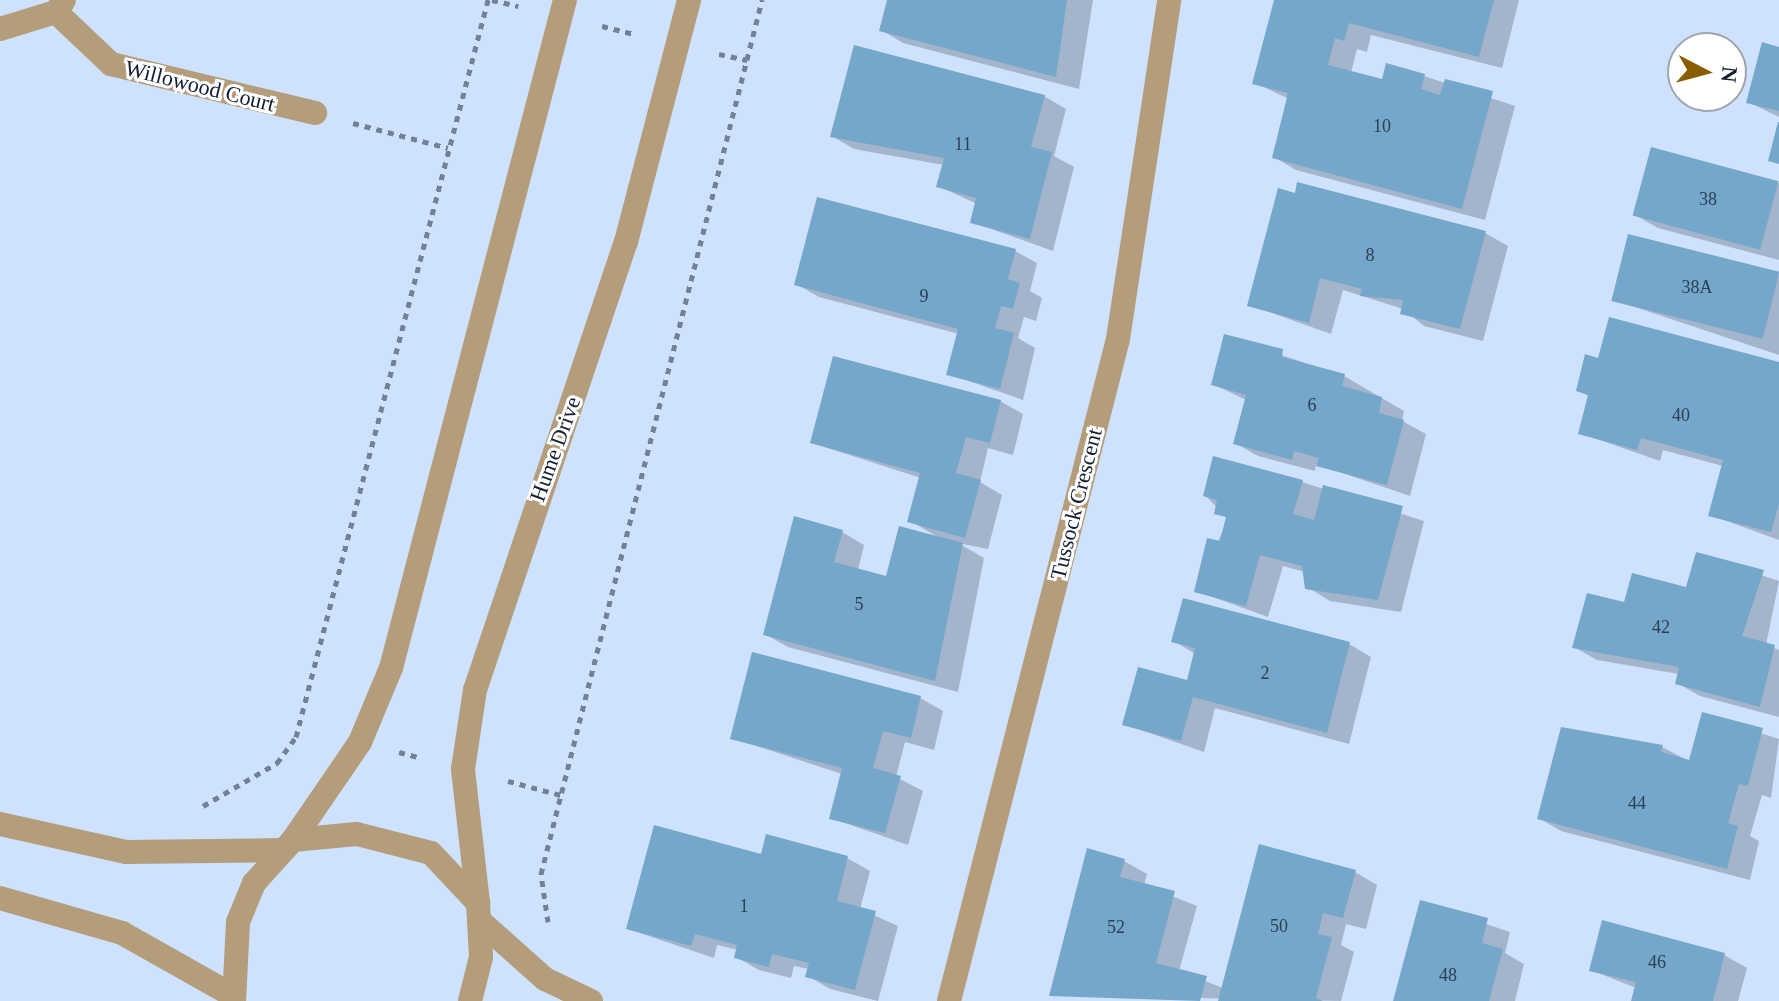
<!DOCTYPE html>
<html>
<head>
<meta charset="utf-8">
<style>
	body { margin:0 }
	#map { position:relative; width:1779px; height:1001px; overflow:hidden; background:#cee1fd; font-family:"Times New Roman",serif }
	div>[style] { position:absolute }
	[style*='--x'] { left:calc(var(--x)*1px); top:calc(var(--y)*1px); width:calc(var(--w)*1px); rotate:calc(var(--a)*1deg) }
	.shadow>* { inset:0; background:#0003 }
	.building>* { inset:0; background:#74a7c9; transform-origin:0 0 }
	.path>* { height:5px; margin-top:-2.5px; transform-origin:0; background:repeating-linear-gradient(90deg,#728198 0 6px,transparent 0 12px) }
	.service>* { height:24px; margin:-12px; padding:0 12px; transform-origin:12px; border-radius:12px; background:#b39d7b }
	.minor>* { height:24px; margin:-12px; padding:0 12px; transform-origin:12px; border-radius:12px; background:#b39d7b }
	.tertiary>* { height:24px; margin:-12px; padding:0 12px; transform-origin:12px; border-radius:12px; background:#b39d7b }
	span { translate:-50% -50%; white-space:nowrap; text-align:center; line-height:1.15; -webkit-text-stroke:6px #fff; paint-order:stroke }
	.number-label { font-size:18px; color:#2b4056 }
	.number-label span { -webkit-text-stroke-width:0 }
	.street-label { font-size:22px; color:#131e2f }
	.north { position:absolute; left:1667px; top:32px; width:80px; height:80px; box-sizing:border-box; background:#fff; border:2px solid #a1a5ac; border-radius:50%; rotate:96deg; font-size:22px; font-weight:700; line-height:32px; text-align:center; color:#131e2f }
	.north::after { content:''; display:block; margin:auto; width:28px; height:36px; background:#885e00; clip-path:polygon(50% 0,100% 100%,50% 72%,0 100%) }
</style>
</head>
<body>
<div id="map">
	<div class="shadow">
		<i style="clip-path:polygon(889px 0,1093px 0,1079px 89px,903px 43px,881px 30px)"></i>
		<i style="clip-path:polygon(1276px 0,1519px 0,1502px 68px,1371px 35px,1367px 52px,1357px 49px,1351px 73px,1383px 82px,1424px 76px,1515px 106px,1485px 220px,1296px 170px,1274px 157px,1289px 99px,1255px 83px)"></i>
		<i style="clip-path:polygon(1779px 49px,1779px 117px,1748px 102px)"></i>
		<i style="clip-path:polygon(1044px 96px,1066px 109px,1054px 156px,1074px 167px,1053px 251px,972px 222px,977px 204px,938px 186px,944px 165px,854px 149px,832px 136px)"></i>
		<i style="clip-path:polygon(1779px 183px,1779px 260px,1658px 228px,1635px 215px)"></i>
		<i style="clip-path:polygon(1297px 195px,1485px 233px,1508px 246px,1483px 341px,1424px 326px,1403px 309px,1343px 290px,1331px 334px,1250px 305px)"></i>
		<i style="clip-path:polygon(1015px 251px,1037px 263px,1030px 291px,1042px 298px,1036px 321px,1024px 317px,1018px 338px,1035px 348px,1023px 400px,949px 374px,959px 334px,819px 297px,796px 284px)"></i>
		<i style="clip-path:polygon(1779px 275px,1779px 355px,1614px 300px)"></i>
		<i style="clip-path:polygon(1225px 336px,1344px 376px,1404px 411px,1402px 421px,1426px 434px,1410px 496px,1316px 464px,1315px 471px,1258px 456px,1235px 443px,1246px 400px,1213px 384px)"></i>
		<i style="clip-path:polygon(1599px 360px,1779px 368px,1779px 540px,1710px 515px,1723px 466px,1663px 450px,1660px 461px,1580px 433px,1590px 397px,1578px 390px)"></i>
		<i style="clip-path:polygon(1000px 401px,1023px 414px,1013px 455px,988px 448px,980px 482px,1002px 495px,988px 549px,958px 543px,984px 558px,958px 692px,788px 647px,765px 634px,842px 532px,864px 545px,858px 570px,888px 578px,936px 536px,910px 521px,921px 478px,812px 443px)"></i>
		<i style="clip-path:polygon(1302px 482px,1424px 521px,1401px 612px,1330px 601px,1307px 587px,1305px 572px,1283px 566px,1268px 617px,1196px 591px,1228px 519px,1205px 495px)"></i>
		<i style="clip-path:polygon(1697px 554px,1779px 581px,1766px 645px,1779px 650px,1779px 717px,1700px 696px,1677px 683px,1679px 674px,1597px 660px,1574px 647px,1626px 605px,1687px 590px)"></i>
		<i style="clip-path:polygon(1174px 641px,1349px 644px,1371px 657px,1349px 744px,1215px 708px,1204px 752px,1124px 724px,1188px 682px,1195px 654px)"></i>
		<i style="clip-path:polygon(920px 698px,943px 711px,934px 750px,905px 742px,896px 777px,923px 791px,908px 845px,831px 818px,842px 774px,732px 738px)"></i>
		<i style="clip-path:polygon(1703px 715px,1779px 739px,1771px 798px,1762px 795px,1750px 836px,1759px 841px,1750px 880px,1561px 831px,1539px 818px,1662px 747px,1691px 762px)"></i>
		<i style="clip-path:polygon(763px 856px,847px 858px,870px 871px,860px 909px,898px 926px,878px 1001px,830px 989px,808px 976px,809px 969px,794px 966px,791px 978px,759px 970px,736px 957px,738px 950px,717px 945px,714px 958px,628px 929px)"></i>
		<i style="clip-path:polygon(1124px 861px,1147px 874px,1144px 885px,1197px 906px,1179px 971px,1223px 988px,1355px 872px,1377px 885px,1366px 929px,1346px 924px,1341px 945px,1354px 952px,1341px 1001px,1051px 995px)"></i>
		<i style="clip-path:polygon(1421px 902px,1510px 932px,1505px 953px,1524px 964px,1515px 1001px,1395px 1001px)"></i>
		<i style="clip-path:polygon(1724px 955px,1747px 968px,1738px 1001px,1633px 1001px,1636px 988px,1591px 970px)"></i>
	</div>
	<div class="building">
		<i style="clip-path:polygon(887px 0,1067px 0,1056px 77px,879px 31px)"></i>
		<i style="clip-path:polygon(1274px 0,1494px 0,1479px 57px,1349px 23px,1344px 41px,1335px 38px,1328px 65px,1382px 79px,1386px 63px,1425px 74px,1421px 89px,1440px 95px,1445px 79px,1493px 91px,1462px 209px,1272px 158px,1288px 93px,1252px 84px)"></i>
		<i style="clip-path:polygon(1762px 42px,1779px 47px,1779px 111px,1746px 103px)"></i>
		<i style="clip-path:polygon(854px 45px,1045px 95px,1031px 147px,1052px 152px,1030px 239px,970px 223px,976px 198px,936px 187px,944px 158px,830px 137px)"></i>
		<i style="clip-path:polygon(1778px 122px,1779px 122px,1779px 164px,1768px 161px)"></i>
		<i style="left:1651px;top:147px;width:132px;height:71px;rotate:15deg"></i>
		<i style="clip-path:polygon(1297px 182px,1486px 231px,1460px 329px,1400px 314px,1403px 300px,1360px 296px,1362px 289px,1320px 278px,1309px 323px,1247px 306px,1278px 188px,1295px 193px)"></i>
		<i style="clip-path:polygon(817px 197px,1016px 249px,1008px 279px,1020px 283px,1013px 309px,1001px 306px,995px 328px,1014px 333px,1000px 389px,946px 375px,958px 329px,794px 285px)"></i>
		<i style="left:1628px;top:234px;width:156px;height:69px;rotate:14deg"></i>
		<i style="clip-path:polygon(1609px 317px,1779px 362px,1779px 504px,1771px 532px,1708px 516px,1723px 460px,1641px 438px,1637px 450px,1578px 434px,1588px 395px,1576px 391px,1585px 354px,1598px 358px)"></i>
		<i style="clip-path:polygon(1224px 334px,1283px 349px,1282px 357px,1345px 374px,1342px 386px,1382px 397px,1379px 413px,1404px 420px,1387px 485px,1316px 466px,1319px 458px,1294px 451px,1292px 460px,1233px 444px,1246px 395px,1211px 385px)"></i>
		<i style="clip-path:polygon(833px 356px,1001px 400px,990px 443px,966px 437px,956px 473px,981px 480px,965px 538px,907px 522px,920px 473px,810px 443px)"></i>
		<i style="clip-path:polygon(1213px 456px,1303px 480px,1293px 514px,1314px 520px,1323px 485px,1403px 506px,1378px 600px,1305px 589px,1302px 566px,1260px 555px,1246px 606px,1194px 592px,1207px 538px,1220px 541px,1226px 517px,1214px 514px,1217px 500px,1203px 496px)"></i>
		<i style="clip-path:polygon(794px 516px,843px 530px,834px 562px,886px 576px,899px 526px,963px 543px,935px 681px,763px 635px)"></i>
		<i style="clip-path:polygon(1696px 552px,1764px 570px,1742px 636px,1775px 645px,1760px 707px,1675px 684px,1679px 667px,1572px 648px,1587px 593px,1624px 602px,1632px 573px,1686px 587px)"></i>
		<i style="clip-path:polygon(1183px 598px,1350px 642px,1327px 733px,1193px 697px,1181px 741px,1122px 725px,1138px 667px,1187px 680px,1195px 648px,1171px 642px)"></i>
		<i style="clip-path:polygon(752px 652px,921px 696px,911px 738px,883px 731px,873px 768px,901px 776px,885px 833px,829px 819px,842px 768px,730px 739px)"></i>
		<i style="clip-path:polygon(1702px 712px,1763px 728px,1748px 786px,1739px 784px,1728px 823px,1738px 826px,1727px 869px,1537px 819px,1561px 727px,1663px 745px,1661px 752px,1689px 760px)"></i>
		<i style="clip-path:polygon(654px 825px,761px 854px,766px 834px,848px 856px,837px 901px,876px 911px,855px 990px,805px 977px,809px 963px,772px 954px,769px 967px,734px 958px,737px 945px,695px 934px,691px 946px,626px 929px)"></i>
		<i style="clip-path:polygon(1259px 844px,1356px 870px,1343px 918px,1323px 913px,1318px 934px,1332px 937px,1316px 998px,1323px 1001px,1218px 1001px)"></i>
		<i style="clip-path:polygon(1087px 848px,1125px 859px,1120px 877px,1175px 891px,1156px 963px,1207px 976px,1200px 1001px,1049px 996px)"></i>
		<i style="clip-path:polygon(1420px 900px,1488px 918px,1482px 943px,1503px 949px,1489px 1001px,1393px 1001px)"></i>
		<i style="clip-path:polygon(1602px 920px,1725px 953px,1713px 1001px,1631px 1001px,1636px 982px,1589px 971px)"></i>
	</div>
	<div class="path">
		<i style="--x:492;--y:0;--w:27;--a:13"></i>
		<i style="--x:602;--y:26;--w:34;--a:14"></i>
		<i style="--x:719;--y:54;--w:29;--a:12"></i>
		<i style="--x:353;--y:123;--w:98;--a:14.7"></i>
		<i style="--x:399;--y:752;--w:23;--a:15"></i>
		<i style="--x:508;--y:781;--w:55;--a:14.8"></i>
		<i style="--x:203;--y:806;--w:86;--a:-30.2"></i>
		<i style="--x:277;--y:763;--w:32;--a:-54"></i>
		<i style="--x:296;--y:737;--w:762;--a:-75.4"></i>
		<i style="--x:548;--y:922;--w:49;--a:-98.3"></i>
		<i style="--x:541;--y:874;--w:902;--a:-75.81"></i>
	</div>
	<div class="service">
		<i style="--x:56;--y:12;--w:76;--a:43.4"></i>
		<i style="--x:111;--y:64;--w:210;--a:13.5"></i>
	</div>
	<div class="minor">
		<i style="--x:0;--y:29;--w:59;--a:-16.9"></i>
		<i style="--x:56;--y:12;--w:14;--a:-56"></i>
		<i style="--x:0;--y:824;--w:129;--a:12.5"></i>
		<i style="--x:126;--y:852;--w:156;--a:-0.7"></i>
		<i style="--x:0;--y:898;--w:127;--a:16"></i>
		<i style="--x:122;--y:933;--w:126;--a:29.4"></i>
		<i style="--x:481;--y:922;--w:86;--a:41.7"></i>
		<i style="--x:545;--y:979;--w:51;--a:25.6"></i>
		<i style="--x:949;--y:1001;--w:683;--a:-75.68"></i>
		<i style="--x:1118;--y:339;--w:343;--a:-81.4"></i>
	</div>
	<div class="tertiary">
		<i style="--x:293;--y:840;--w:119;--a:-55.6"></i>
		<i style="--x:360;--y:742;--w:80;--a:-67.3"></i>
		<i style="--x:391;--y:668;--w:690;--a:-75.4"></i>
		<i style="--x:478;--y:903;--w:135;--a:-96.4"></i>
		<i style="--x:463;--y:769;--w:80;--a:-81.4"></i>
		<i style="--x:475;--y:690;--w:473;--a:-71.4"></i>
		<i style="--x:626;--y:242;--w:250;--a:-75.4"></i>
		<i style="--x:234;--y:1001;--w:79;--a:-87.1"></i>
		<i style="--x:238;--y:922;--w:42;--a:-67.7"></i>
		<i style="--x:254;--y:883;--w:58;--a:-47.8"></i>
		<i style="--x:293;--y:840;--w:64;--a:-5.4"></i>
		<i style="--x:357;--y:834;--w:76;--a:14.4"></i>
		<i style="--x:431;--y:853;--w:69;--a:46.8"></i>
		<i style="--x:478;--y:903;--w:54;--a:86.8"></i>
		<i style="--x:481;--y:957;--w:45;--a:104"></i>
	</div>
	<div class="number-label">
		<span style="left:1382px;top:126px">10</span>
		<span style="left:963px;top:144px">11</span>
		<span style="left:1708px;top:199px">38</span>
		<span style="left:1370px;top:255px">8</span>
		<span style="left:1697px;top:287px">38A</span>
		<span style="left:924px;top:296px">9</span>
		<span style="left:1312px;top:405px">6</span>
		<span style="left:1681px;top:415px">40</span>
		<span style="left:859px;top:604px">5</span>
		<span style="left:1661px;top:627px">42</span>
		<span style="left:1265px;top:673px">2</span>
		<span style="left:1637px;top:803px">44</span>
		<span style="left:744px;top:906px">1</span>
		<span style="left:1279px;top:926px">50</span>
		<span style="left:1116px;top:927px">52</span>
		<span style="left:1657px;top:962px">46</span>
		<span style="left:1448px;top:975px">48</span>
	</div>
	<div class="street-label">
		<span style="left:200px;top:86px;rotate:14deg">Willowood Court</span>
		<span style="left:555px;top:449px;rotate:-70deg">Hume Drive</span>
		<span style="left:1076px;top:504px;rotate:-76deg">Tussock Crescent</span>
	</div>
	<div class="north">N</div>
</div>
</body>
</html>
